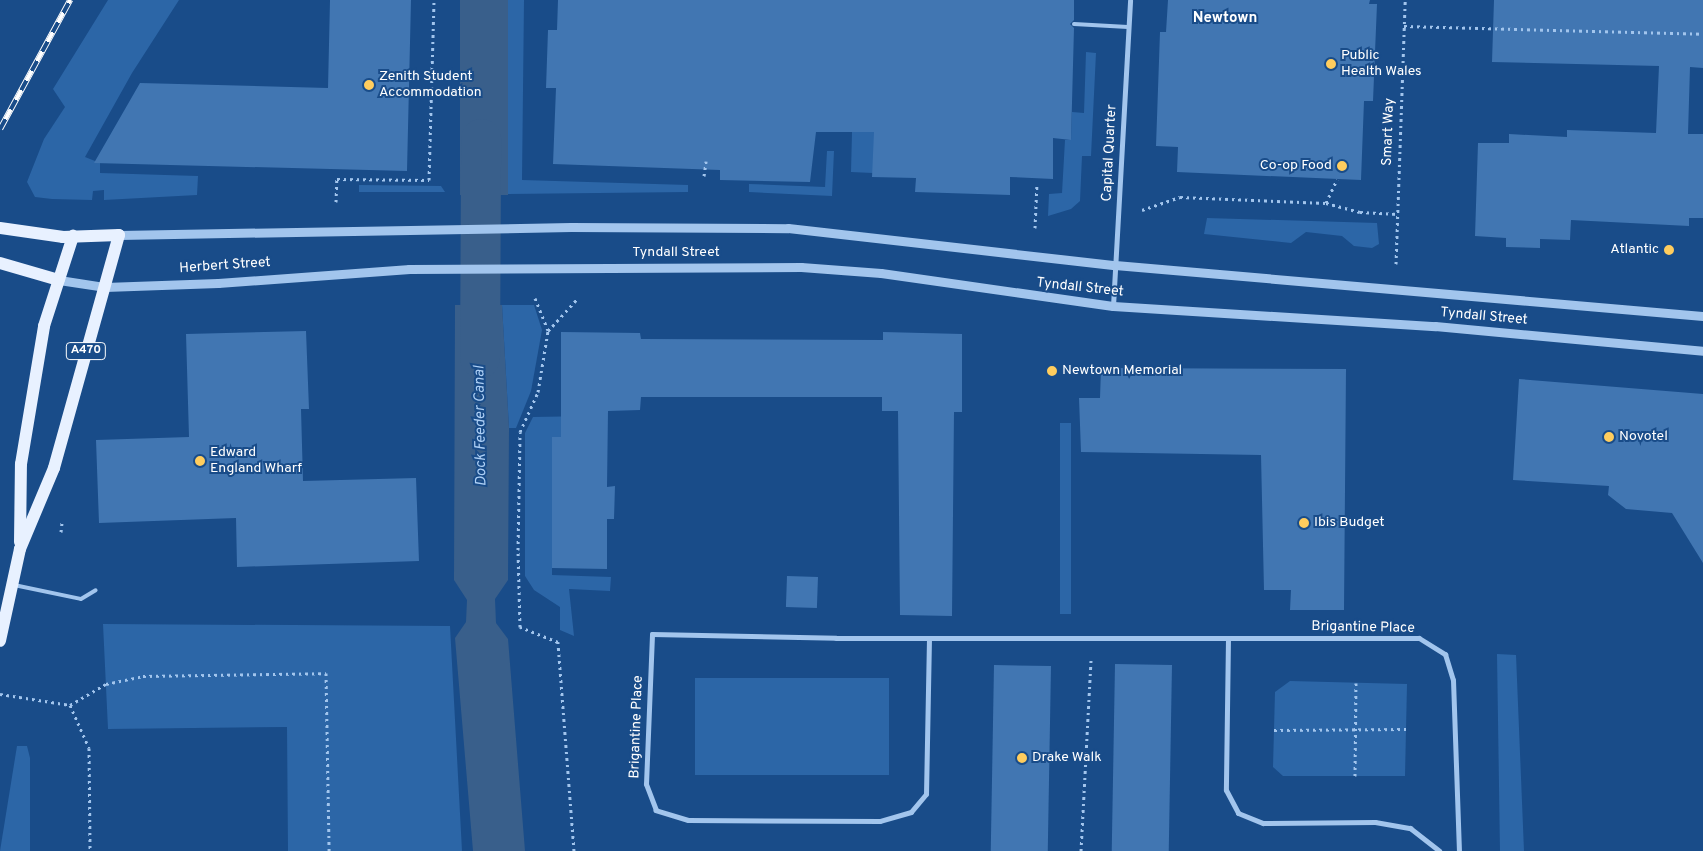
<!DOCTYPE html>
<html>
<head>
<meta charset="utf-8">
<style>
	body { margin:0 }
	#map { position:relative; width:1703px; height:851px; overflow:hidden; background:#194c89; font-family:Overpass,sans-serif }
	div>[style] { position:absolute }
	[style*='--x'] { left:calc(var(--x)*1px); top:calc(var(--y)*1px); width:calc(var(--w)*1px); rotate:calc(var(--a)*1deg) }
	.green>* { inset:0; background:#2c66a7; transform-origin:0 0 }
	.water>* { inset:0; background:#395f8b; transform-origin:0 0 }
	.canal>* { height:40px; margin:-20px; padding:0 20px; transform-origin:20px; border-radius:20px; background:#395f8b }
	.building>* { inset:0; background:#4176b2; transform-origin:0 0 }
	.path>* { height:3px; margin-top:-1.5px; transform-origin:0; background:repeating-linear-gradient(90deg,#a2c5ed 0 2.5px,transparent 0 6.5px) }
	.service>* { height:4px; margin:-2px; padding:0 2px; transform-origin:2px; border-radius:2px; background:#a2c5ed }
	.minor>* { height:5px; margin:-2.5px; padding:0 2.5px; transform-origin:2.5px; border-radius:2.5px; background:#a2c5ed }
	.tertiary>* { height:9px; margin:-4.5px; padding:0 4.5px; transform-origin:4.5px; border-radius:4.5px; background:#a2c5ed }
	.primary>* { height:12px; margin:-6px; padding:0 6px; transform-origin:6px; border-radius:6px; background:#e8f1ff }
	.rail>* { height:5.5px; margin-top:-2.75px; transform-origin:0; background:repeating-linear-gradient(90deg,#194c89 0 11px,#fff 0 22px); box-sizing:border-box; border-block:1px solid #fff }
	.dots>* { width:14px; height:14px; translate:-50% -50%; box-sizing:border-box; border:2px solid #194c89; border-radius:50% }
	span { translate:-50% -50%; white-space:nowrap; text-align:center; line-height:1.15; -webkit-text-stroke:4px #194c89; paint-order:stroke }
	.shield-label span { padding:1px 4px; background:#194c89; border:1px solid; border-radius:4px; -webkit-text-stroke-width:0 }
	.shield-label { font-size:12px; color:#fff; font-weight:700 }
	.poi-label { font-size:14px; color:#fff }
	.left { translate:0 -50%; text-align:left }
	.right { translate:-100% -50%; text-align:right }
	.street-label { font-size:14px; color:#fff }
	.neighbourhood-label { font-size:15px; color:#fff; font-weight:700 }
	.water-label { font-size:15px; color:#adcff5; font-style:italic }
</style>
</head>
<body>
<div id="map">
	<div class="green">
		<i style="clip-path:polygon(108px 0,179px 0,132px 73px,85px 157px,100px 163px,100px 173px,198px 176px,197px 195px,104px 200px,104px 190px,93px 191px,92px 200px,52px 199px,35px 197px,27px 182px,44px 139px,65px 107px,53px 89px)"></i>
		<i style="clip-path:polygon(508px 0,524px 0,522px 180px,688px 185px,688px 192px,504px 194px)"></i>
		<i style="clip-path:polygon(1086px 52px,1096px 53px,1091px 156px,1082px 156px,1080px 201px,1071px 209px,1048px 216px,1049px 194px,1062px 193px,1065px 140px,1071px 140px,1072px 112px,1084px 113px)"></i>
		<i style="clip-path:polygon(854px 54px,876px 132px,873px 173px,851px 172px)"></i>
		<i style="clip-path:polygon(827px 151px,834px 151px,832px 196px,749px 192px,749px 184px,825px 187px)"></i>
		<i style="clip-path:polygon(359px 185px,441px 186px,445px 192px,359px 192px)"></i>
		<i style="clip-path:polygon(1207px 218px,1377px 223px,1379px 244px,1372px 248px,1354px 246px,1342px 236px,1306px 232px,1291px 243px,1204px 234px)"></i>
		<i style="clip-path:polygon(502px 305px,534px 305px,542px 330px,531px 391px,516px 428px,509px 428px)"></i>
		<i style="clip-path:polygon(591px 416px,562px 437px,552px 437px,552px 575px,611px 577px,610px 591px,569px 589px,574px 636px,560px 630px,560px 607px,534px 590px,525px 576px,525px 433px,533px 417px)"></i>
		<i style="left:1060px;top:423px;width:11px;height:191px"></i>
		<i style="clip-path:polygon(103px 624px,450px 626px,462px 851px,288px 851px,287px 727px,108px 729px)"></i>
		<i style="clip-path:polygon(1497px 654px,1516px 655px,1524px 851px,1500px 851px)"></i>
		<i style="left:695px;top:678px;width:194px;height:97px"></i>
		<i style="clip-path:polygon(1290px 681px,1407px 684px,1405px 776px,1283px 776px,1273px 767px,1275px 692px)"></i>
		<i style="clip-path:polygon(17px 746px,27px 746px,30px 758px,30px 851px,0 851px)"></i>
	</div>
	<div class="water">
		<i style="left:460px;top:0;width:48px;height:195px"></i>
		<i style="clip-path:polygon(455px 305px,502px 305px,509px 428px,508px 580px,495px 599px,496px 623px,508px 639px,525px 851px,473px 851px,455px 638px,466px 622px,467px 600px,454px 580px)"></i>
	</div>
	<div class="canal">
		<i style="--x:480;--y:358;--w:219;--a:-89.7"></i>
	</div>
	<div class="building">
		<i style="clip-path:polygon(330px 0,411px 0,407px 171px,94px 163px,140px 83px,328px 88px)"></i>
		<i style="clip-path:polygon(558px 0,1074px 0,1074px 20px,1070px 24px,1074px 28px,1071px 140px,1053px 138px,1053px 179px,1010px 177px,1010px 195px,915px 192px,916px 178px,872px 177px,874px 132px,816px 132px,810px 182px,720px 180px,720px 170px,553px 164px,556px 88px,546px 88px,548px 30px,557px 30px)"></i>
		<i style="clip-path:polygon(1168px 0,1370px 0,1369px 4px,1377px 4px,1373px 101px,1364px 101px,1361px 180px,1177px 172px,1178px 147px,1156px 146px,1160px 32px,1166px 32px)"></i>
		<i style="clip-path:polygon(1494px 0,1703px 0,1703px 68px,1690px 67px,1688px 134px,1703px 134px,1703px 218px,1689px 218px,1689px 226px,1571px 220px,1570px 240px,1540px 239px,1540px 248px,1506px 247px,1506px 238px,1475px 236px,1478px 143px,1509px 143px,1509px 134px,1567px 137px,1567px 130px,1656px 133px,1659px 66px,1492px 62px)"></i>
		<i style="clip-path:polygon(306px 331px,309px 409px,301px 409px,303px 481px,416px 478px,419px 561px,237px 567px,236px 518px,99px 523px,96px 440px,189px 437px,186px 334px)"></i>
		<i style="clip-path:polygon(561px 332px,640px 333px,641px 339px,883px 340px,883px 332px,962px 334px,962px 412px,954px 412px,952px 616px,900px 615px,898px 411px,882px 411px,882px 397px,641px 397px,640px 410px,608px 411px,607px 487px,615px 486px,614px 519px,607px 519px,607px 569px,552px 568px,552px 437px,561px 437px)"></i>
		<i style="clip-path:polygon(1101px 368px,1346px 369px,1344px 610px,1290px 610px,1291px 590px,1264px 590px,1261px 455px,1081px 452px,1079px 398px,1100px 398px)"></i>
		<i style="clip-path:polygon(1519px 379px,1703px 394px,1703px 563px,1672px 513px,1626px 509px,1608px 495px,1609px 486px,1513px 480px)"></i>
		<i style="left:787px;top:576px;width:31px;height:31px;rotate:2deg"></i>
		<i style="left:1115px;top:664px;width:57px;height:187px;rotate:1deg"></i>
		<i style="left:994px;top:665px;width:57px;height:186px;rotate:1deg"></i>
	</div>
	<div class="path">
		<i style="--x:1404;--y:26;--w:299;--a:1.5"></i>
		<i style="--x:704;--y:176;--w:15;--a:-82"></i>
		<i style="--x:336;--y:202;--w:23;--a:-88"></i>
		<i style="--x:337;--y:179;--w:92;--a:0.6"></i>
		<i style="--x:429;--y:180;--w:180;--a:-88.4"></i>
		<i style="--x:1326;--y:203;--w:26;--a:-65"></i>
		<i style="--x:1142;--y:210;--w:40;--a:-18.9"></i>
		<i style="--x:1180;--y:197;--w:146;--a:2.4"></i>
		<i style="--x:1326;--y:203;--w:35;--a:15"></i>
		<i style="--x:1360;--y:212;--w:38;--a:3"></i>
		<i style="--x:1035;--y:228;--w:45;--a:-87.5"></i>
		<i style="--x:1396;--y:264;--w:264;--a:-88"></i>
		<i style="--x:535;--y:298;--w:35;--a:68"></i>
		<i style="--x:61;--y:532;--w:10;--a:-84"></i>
		<i style="--x:0;--y:694;--w:71;--a:8.9"></i>
		<i style="--x:70;--y:705;--w:42;--a:-30.3"></i>
		<i style="--x:106;--y:684;--w:38;--a:-12"></i>
		<i style="--x:143;--y:676;--w:183;--a:-0.9"></i>
		<i style="--x:326;--y:673;--w:178;--a:89"></i>
		<i style="--x:70;--y:705;--w:47;--a:66.2"></i>
		<i style="--x:89;--y:748;--w:103;--a:89.4"></i>
		<i style="--x:1274;--y:730;--w:132;--a:-0.4"></i>
		<i style="--x:1355;--y:776;--w:93;--a:-89.4"></i>
		<i style="--x:574;--y:851;--w:210;--a:-94.4"></i>
		<i style="--x:558;--y:642;--w:41;--a:-158.5"></i>
		<i style="--x:520;--y:627;--w:77;--a:-91.5"></i>
		<i style="--x:518;--y:550;--w:118;--a:-89"></i>
		<i style="--x:520;--y:432;--w:44;--a:-65.8"></i>
		<i style="--x:538;--y:392;--w:62;--a:-80.7"></i>
		<i style="--x:548;--y:331;--w:43;--a:-47.8"></i>
		<i style="--x:1081;--y:851;--w:192;--a:-87"></i>
	</div>
	<div class="service">
		<i style="--x:1074;--y:24;--w:54;--a:3.2"></i>
		<i style="--x:14;--y:585;--w:68;--a:11.8"></i>
		<i style="--x:81;--y:599;--w:17;--a:-31"></i>
	</div>
	<div class="minor">
		<i style="--x:1113;--y:306;--w:306;--a:-86.8"></i>
		<i style="--x:929;--y:638;--w:156;--a:91.1"></i>
		<i style="--x:926;--y:794;--w:23;--a:130"></i>
		<i style="--x:911;--y:812;--w:32;--a:164"></i>
		<i style="--x:880;--y:821;--w:192;--a:-179.7"></i>
		<i style="--x:688;--y:820;--w:34;--a:-163"></i>
		<i style="--x:656;--y:810;--w:28;--a:-111"></i>
		<i style="--x:646;--y:784;--w:150;--a:-87.7"></i>
		<i style="--x:652;--y:634;--w:184;--a:1.2"></i>
		<i style="--x:836;--y:638;--w:583;--a:0"></i>
		<i style="--x:1419;--y:638;--w:31;--a:32"></i>
		<i style="--x:1445;--y:654;--w:27;--a:73"></i>
		<i style="--x:1453;--y:680;--w:171;--a:88"></i>
		<i style="--x:1228;--y:638;--w:152;--a:90.8"></i>
		<i style="--x:1226;--y:790;--w:26;--a:62"></i>
		<i style="--x:1238;--y:813;--w:27;--a:22"></i>
		<i style="--x:1263;--y:823;--w:112;--a:-0.5"></i>
		<i style="--x:1375;--y:822;--w:36;--a:10"></i>
		<i style="--x:1410;--y:828;--w:37;--a:38"></i>
	</div>
	<div class="tertiary">
		<i style="--x:119;--y:235;--w:452;--a:-1"></i>
		<i style="--x:571;--y:227;--w:217;--a:0.3"></i>
		<i style="--x:788;--y:228;--w:329;--a:6.5"></i>
		<i style="--x:1115;--y:265;--w:590;--a:4.96"></i>
		<i style="--x:59;--y:280;--w:47;--a:8.7"></i>
		<i style="--x:105;--y:287;--w:113;--a:-2"></i>
		<i style="--x:218;--y:283;--w:192;--a:-4.2"></i>
		<i style="--x:409;--y:269;--w:392;--a:-0.3"></i>
		<i style="--x:801;--y:267;--w:80;--a:4.3"></i>
		<i style="--x:881;--y:273;--w:234;--a:8.1"></i>
		<i style="--x:1113;--y:306;--w:323;--a:3.6"></i>
		<i style="--x:1435;--y:326;--w:269;--a:5.3"></i>
	</div>
	<div class="primary">
		<i style="--x:0;--y:228;--w:64;--a:8.1"></i>
		<i style="--x:63;--y:237;--w:56;--a:-2"></i>
		<i style="--x:119;--y:235;--w:242;--a:105.6"></i>
		<i style="--x:54;--y:468;--w:88;--a:112.8"></i>
		<i style="--x:20;--y:549;--w:94;--a:102.3"></i>
		<i style="--x:0;--y:263;--w:61;--a:16.1"></i>
		<i style="--x:20;--y:542;--w:78;--a:-89.3"></i>
		<i style="--x:21;--y:464;--w:140;--a:-80.5"></i>
		<i style="--x:44;--y:326;--w:95;--a:-72.1"></i>
	</div>
	<div class="rail">
		<i style="--x:0;--y:129;--w:147;--a:-61.5"></i>
	</div>
	<div class="dots">
		<i style="left:1331px;top:64px;background:#ffcd5e"></i>
		<i style="left:369px;top:85px;background:#ffcd5e"></i>
		<i style="left:1342px;top:166px;background:#ffcd5e"></i>
		<i style="left:1669px;top:250px;background:#ffcd5e"></i>
		<i style="left:1052px;top:371px;background:#ffcd5e"></i>
		<i style="left:1609px;top:437px;background:#ffcd5e"></i>
		<i style="left:200px;top:461px;background:#ffcd5e"></i>
		<i style="left:1304px;top:523px;background:#ffcd5e"></i>
		<i style="left:1022px;top:758px;background:#ffcd5e"></i>
	</div>
	<div class="shield-label">
		<span style="left:86px;top:351px">A470</span>
	</div>
	<div class="poi-label">
		<span class="left" style="left:1341px;top:64px">Public<br>Health Wales</span>
		<span class="left" style="left:379px;top:85px">Zenith Student<br>Accommodation</span>
		<span class="right" style="left:1332px;top:166px">Co-op Food</span>
		<span class="right" style="left:1659px;top:250px">Atlantic</span>
		<span class="left" style="left:1062px;top:371px">Newtown Memorial</span>
		<span class="left" style="left:1619px;top:437px">Novotel</span>
		<span class="left" style="left:210px;top:461px">Edward<br>England Wharf</span>
		<span class="left" style="left:1314px;top:523px">Ibis Budget</span>
		<span class="left" style="left:1032px;top:758px">Drake Walk</span>
	</div>
	<div class="street-label">
		<span style="left:1389px;top:132px;rotate:-88deg">Smart Way</span>
		<span style="left:1110px;top:153px;rotate:-87deg">Capital Quarter</span>
		<span style="left:676px;top:253px">Tyndall Street</span>
		<span style="left:225px;top:266px;rotate:-4deg">Herbert Street</span>
		<span style="left:1080px;top:288px;rotate:6deg">Tyndall Street</span>
		<span style="left:1484px;top:317px;rotate:5deg">Tyndall Street</span>
		<span style="left:1363px;top:628px;rotate:1deg">Brigantine Place</span>
		<span style="left:637px;top:727px;rotate:-88deg">Brigantine Place</span>
	</div>
	<div class="neighbourhood-label">
		<span style="left:1225px;top:19px">Newtown</span>
	</div>
	<div class="water-label">
		<span style="left:481px;top:426px;rotate:-91deg">Dock Feeder Canal</span>
	</div>
</div>
</body>
</html>
